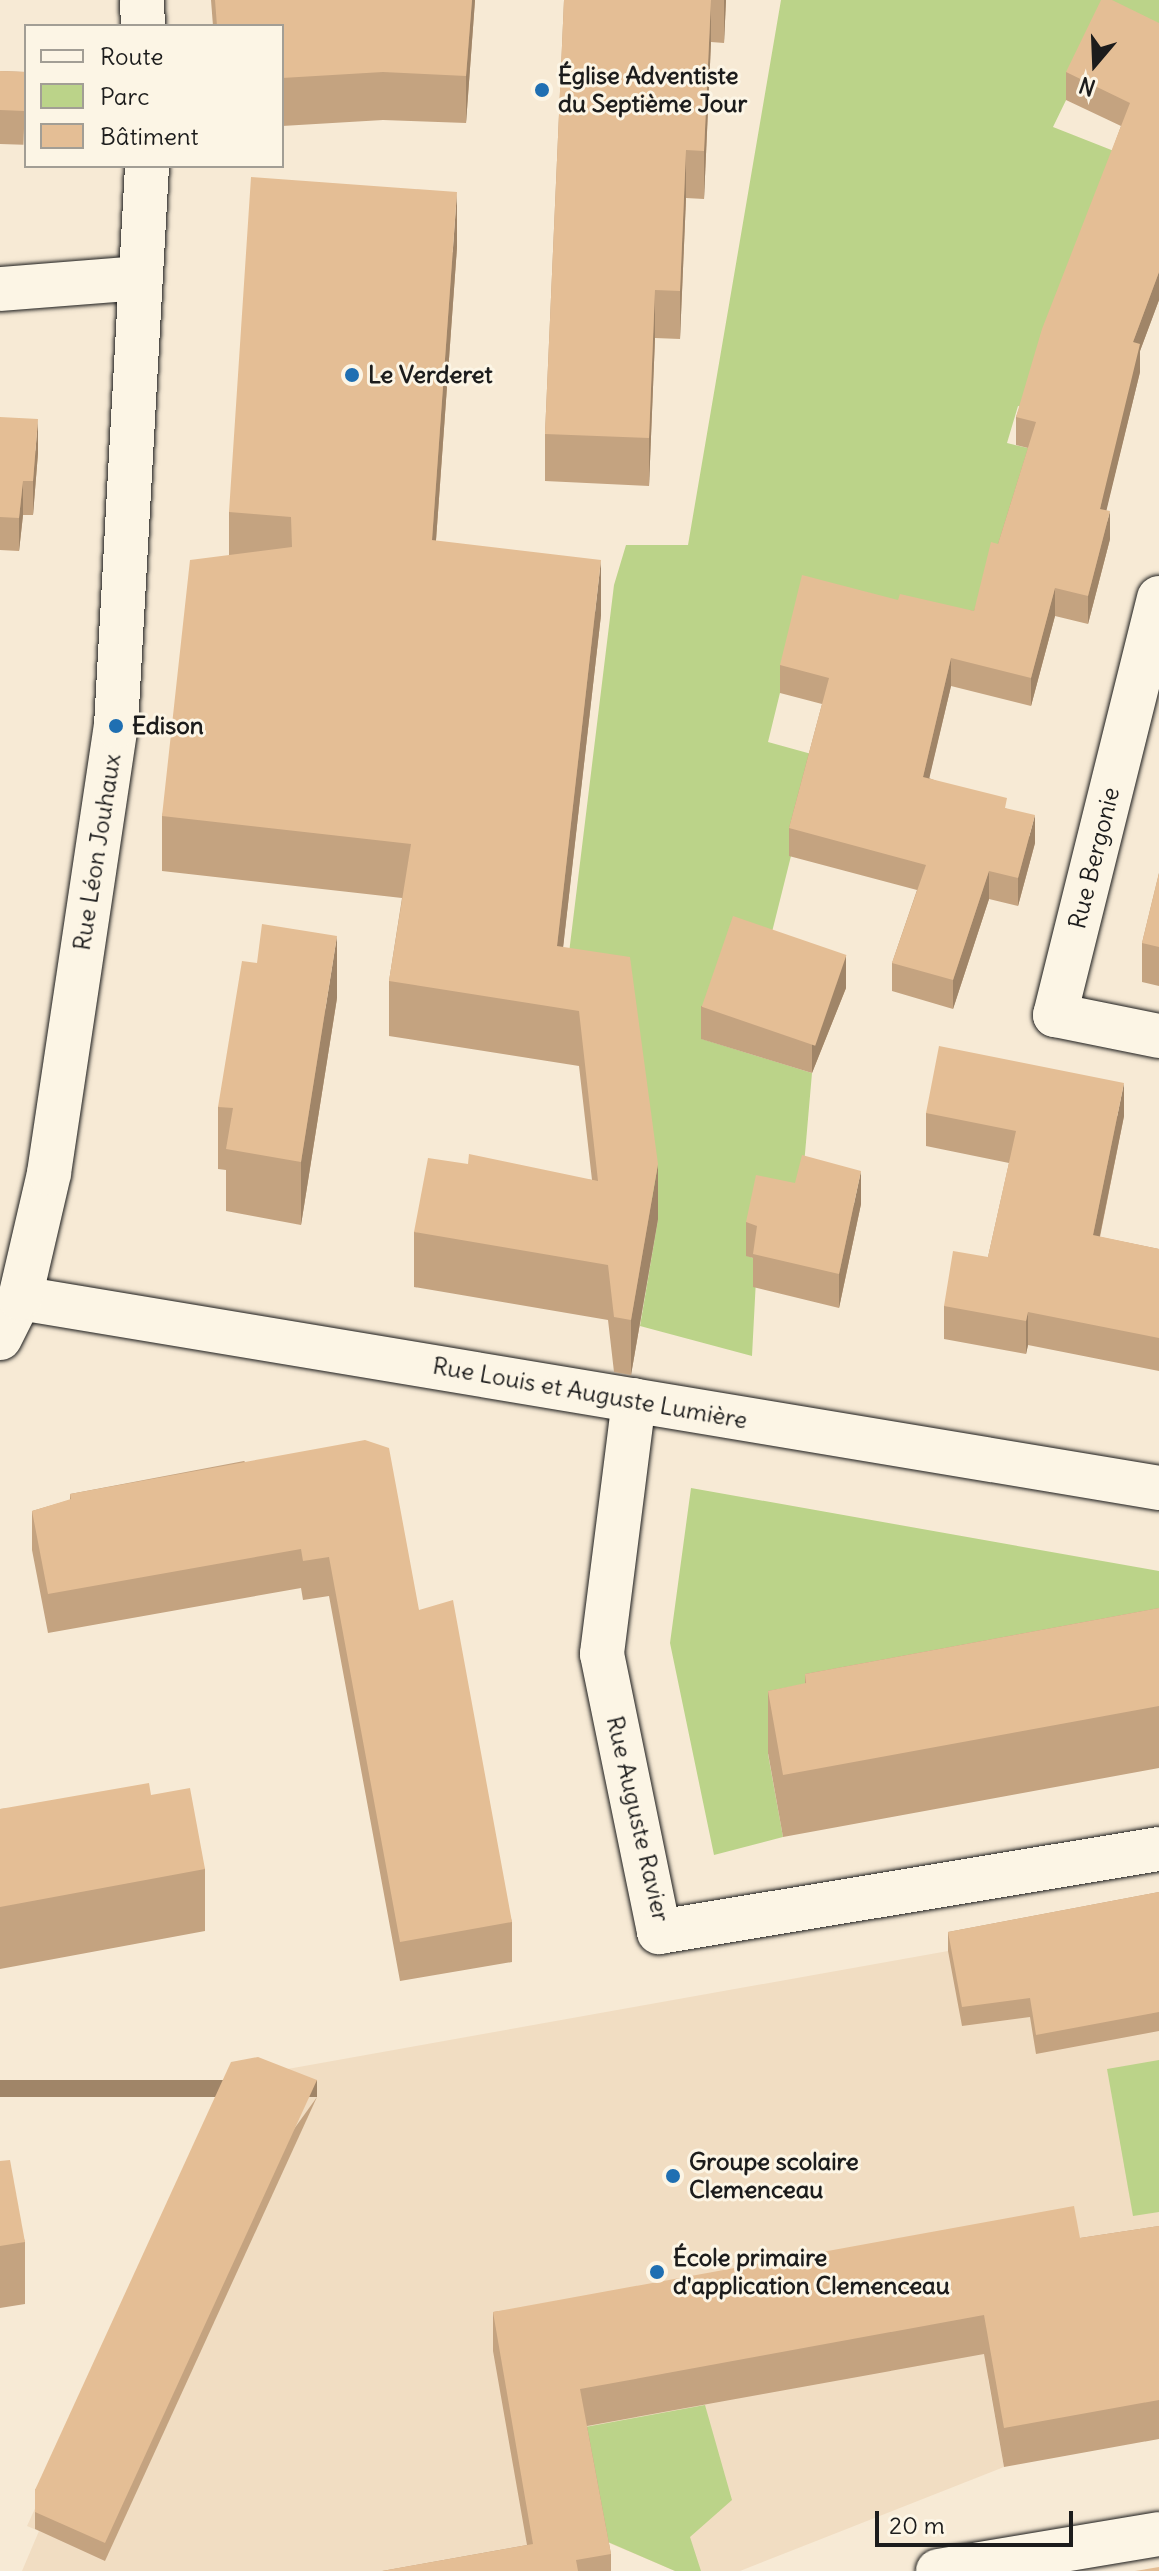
<!DOCTYPE html>
<html>
<head>
<meta charset="utf-8">
<style>
	body { margin:0 }
	#map { position:relative; width:1159px; height:2571px; overflow:hidden; background:#f7ead5; font-family:Delius,sans-serif }
	div>[style] { position:absolute }
	[style*='--x'] { left:calc(var(--x)*1px); top:calc(var(--y)*1px); width:calc(var(--w)*1px); rotate:calc(var(--a)*1deg) }
	.built>* { inset:0; background:#f1ddc2 }
	.green>* { inset:0; background:#bbd389 }
	.roads { filter:drop-shadow(0 0 2px #1c1c1c) drop-shadow(0 0 2px #1c1c1c) }
	.street>* { height:44px; margin:-22px; padding:0 22px; transform-origin:22px; border-radius:22px; background:#fcf5e5 }
	.secondary>* { height:44px; margin:-22px; padding:0 22px; transform-origin:22px; border-radius:22px; background:#fcf5e5 }
	.wall>* { inset:0; background:#c4a380; transform-origin:0 0 }
	.shaded-wall>* { inset:0; background:#a08568; transform-origin:0 0 }
	.building>* { inset:0; background:#e4be95; transform-origin:0 0 }
	.dots>* { width:22px; height:22px; translate:-50% -50%; box-sizing:border-box; border:4px solid #fcf5e5; border-radius:50% }
	span { translate:-50% -50%; white-space:nowrap; text-align:center; line-height:1.15; -webkit-text-stroke:6px #fcf5e5; paint-order:stroke }
	.poi-label { font-size:24px; color:#1c1c1c; font-weight:700 }
	.left { translate:0 -50%; text-align:left }
	.street-label { font-size:24px; color:#1c1c1c }
	.legend { position:absolute; left:24px; top:24px; width:260px; height:144px; box-sizing:border-box; background:#fcf5e5; border:2px solid #a29e95; margin:0; padding:10px 14px; list-style:none; font-size:24px; color:#1c1c1c }
	.legend li { display:flex; align-items:center; gap:16px; height:40px }
	.legend b { width:40px; border:2px solid #a29e95 }
	.north { position:absolute; left:1055px; top:24px; width:80px; height:80px; -webkit-text-stroke:6px #fcf5e5; paint-order:stroke; rotate:199deg; font-size:22px; font-weight:700; line-height:32px; text-align:center; color:#1c1c1c }
	.north::after { content:''; display:block; margin:auto; width:28px; height:36px; background:#1c1c1c; clip-path:polygon(50% 0,100% 100%,50% 72%,0 100%) }
	.scale { position:absolute; left:875px; top:2511px; width:198px; height:36px; box-sizing:border-box; border:4px solid #1c1c1c; border-top:0; padding-left:10px; font-size:24px; line-height:28px; white-space:nowrap; color:#1c1c1c; -webkit-text-stroke:6px #fcf5e5; paint-order:stroke }
</style>
</head>
<body>
<div id="map">
	<div class="built">
		<i style="clip-path:polygon(948px 1951px,1159px 2031px,1159px 2265px,988px 2379px,1004px 2467px,740px 2571px,675px 2571px,602px 2540px,607px 2571px,22px 2571px,39px 2531px,27px 2526px,231px 2079px)"></i>
	</div>
	<div class="green">
		<i style="clip-path:polygon(781px 0,1159px 0,1159px 51px,1103px 24px,1053px 127px,1119px 153px,1028px 408px,1018px 406px,1007px 443px,1036px 450px,977px 623px,808px 578px,768px 742px,815px 755px,811px 776px,765px 960px,702px 1039px,812px 1073px,802px 1188px,746px 1255px,757px 1260px,752px 1356px,640px 1326px,658px 1219px,563px 1002px,614px 585px,626px 545px,688px 545px)"></i>
		<i style="clip-path:polygon(691px 1488px,1159px 1571px,1159px 1671px,768px 1754px,783px 1837px,714px 1855px,670px 1643px)"></i>
		<i style="clip-path:polygon(1159px 2060px,1159px 2212px,1133px 2216px,1107px 2069px)"></i>
		<i style="clip-path:polygon(705px 2405px,732px 2500px,690px 2537px,701px 2571px,675px 2571px,601px 2539px,580px 2428px)"></i>
	</div>
	<div class="roads">
		<div class="street">
			<i style="--x:0;--y:289;--w:141;--a:-4.5"></i>
			<i style="--x:1159;--y:598;--w:430;--a:104"></i>
			<i style="--x:1055;--y:1015;--w:106;--a:11.4"></i>
			<i style="--x:20;--y:1298;--w:1155;--a:9.47"></i>
			<i style="--x:634;--y:1400;--w:256;--a:97.2"></i>
			<i style="--x:602;--y:1654;--w:284;--a:78.4"></i>
			<i style="--x:659;--y:1932;--w:507;--a:-9.43"></i>
			<i style="--x:938;--y:2571;--w:224;--a:-9.5"></i>
		</div>
		<div class="secondary">
			<i style="--x:142;--y:0;--w:26;--a:88"></i>
			<i style="--x:0;--y:1338;--w:45;--a:-63.4"></i>
			<i style="--x:20;--y:1298;--w:128;--a:-76.9"></i>
			<i style="--x:49;--y:1173;--w:452;--a:-81.5"></i>
			<i style="--x:116;--y:726;--w:561;--a:-86.83"></i>
		</div>
	</div>
	<div class="wall">
		<i style="clip-path:polygon(211px 0,475px 0,466px 123px,383px 120px,282px 126px,282px 26px,213px 26px)"></i>
		<i style="clip-path:polygon(564px 0,726px 0,724px 43px,711px 42px,704px 199px,686px 198px,680px 339px,655px 338px,649px 486px,545px 481px,545px 434px)"></i>
		<i style="clip-path:polygon(1159px 23px,1159px 300px,1140px 351px,1140px 372px,1106px 510px,1110px 539px,1088px 624px,1055px 616px,1031px 706px,951px 686px,929px 778px,1007px 809px,1035px 843px,1018px 906px,989px 899px,953px 1009px,892px 991px,892px 963px,917px 890px,789px 856px,789px 828px,822px 704px,780px 693px,780px 665px,898px 600px,974px 611px,998px 544px,1028px 448px,1016px 445px,1016px 417px,1121px 126px,1066px 100px,1066px 72px)"></i>
		<i style="left:0;top:71px;width:26px;height:73px;rotate:2deg"></i>
		<i style="clip-path:polygon(457px 247px,436px 541px,601px 615px,563px 947px,658px 1219px,631px 1375px,614px 1372px,608px 1320px,414px 1287px,414px 1232px,468px 1164px,592px 1180px,579px 1066px,389px 1036px,389px 981px,402px 898px,162px 871px,162px 816px,229px 555px,229px 512px)"></i>
		<i style="clip-path:polygon(0 417px,38px 453px,33px 515px,23px 515px,19px 551px,0 550px)"></i>
		<i style="clip-path:polygon(1159px 873px,1159px 986px,1142px 982px,1142px 943px)"></i>
		<i style="clip-path:polygon(846px 988px,812px 1073px,701px 1039px,701px 1006px)"></i>
		<i style="clip-path:polygon(337px 998px,301px 1225px,226px 1211px,226px 1170px,218px 1169px,218px 1107px)"></i>
		<i style="clip-path:polygon(926px 1113px,1124px 1116px,1100px 1237px,1159px 1249px,1159px 1371px,1028px 1345px,1026px 1354px,944px 1339px,944px 1306px,988px 1257px,1009px 1163px,926px 1146px)"></i>
		<i style="clip-path:polygon(861px 1204px,839px 1308px,753px 1287px,753px 1258px,746px 1256px,746px 1222px)"></i>
		<i style="clip-path:polygon(244px 1461px,419px 1610px,512px 1922px,512px 1962px,400px 1981px,329px 1596px,303px 1600px,301px 1588px,48px 1633px,32px 1550px,32px 1511px,70px 1500px,70px 1494px)"></i>
		<i style="clip-path:polygon(1159px 1608px,1159px 1768px,783px 1837px,768px 1753px,768px 1691px,805px 1684px,805px 1674px)"></i>
		<i style="clip-path:polygon(151px 1795px,205px 1869px,205px 1931px,0 1969px,0 1809px)"></i>
		<i style="clip-path:polygon(1159px 1892px,1159px 2031px,1036px 2054px,1030px 2017px,962px 2026px,948px 1951px,948px 1932px)"></i>
		<i style="clip-path:polygon(317px 2097px,105px 2561px,35px 2529px,35px 2490px)"></i>
		<i style="clip-path:polygon(0 2161px,25px 2242px,25px 2304px,0 2308px)"></i>
		<i style="clip-path:polygon(1159px 2226px,1159px 2439px,1004px 2467px,984px 2354px,587px 2426px,611px 2554px,611px 2571px,382px 2571px,527px 2545px,493px 2351px,493px 2312px,1080px 2238px)"></i>
	</div>
	<div class="shaded-wall">
		<i style="clip-path:polygon(472px 0,475px 0,466px 123px,466px 76px)"></i>
		<i style="clip-path:polygon(711px 0,711px 42px,704px 199px,704px 151px)"></i>
		<i style="clip-path:polygon(724px 0,726px 0,724px 43px)"></i>
		<i style="clip-path:polygon(686px 150px,686px 198px,680px 339px,680px 291px)"></i>
		<i style="clip-path:polygon(457px 192px,457px 247px,432px 595px,432px 540px)"></i>
		<i style="clip-path:polygon(1159px 272px,1159px 300px,1140px 351px,1140px 372px,1100px 537px,1100px 509px,1133px 342px)"></i>
		<i style="clip-path:polygon(655px 290px,655px 338px,649px 486px,649px 438px)"></i>
		<i style="clip-path:polygon(38px 419px,38px 453px,33px 515px,33px 481px)"></i>
		<i style="clip-path:polygon(23px 481px,23px 515px,19px 551px,19px 518px)"></i>
		<i style="clip-path:polygon(1110px 511px,1110px 539px,1088px 624px,1088px 596px)"></i>
		<i style="clip-path:polygon(601px 560px,601px 615px,557px 1001px,557px 946px)"></i>
		<i style="clip-path:polygon(1055px 588px,1055px 616px,1031px 706px,1031px 678px)"></i>
		<i style="clip-path:polygon(951px 658px,951px 686px,923px 805px,923px 777px)"></i>
		<i style="clip-path:polygon(1035px 815px,1035px 843px,1018px 906px,1018px 878px)"></i>
		<i style="clip-path:polygon(989px 871px,989px 899px,953px 1009px,953px 980px)"></i>
		<i style="clip-path:polygon(337px 936px,337px 998px,301px 1225px,301px 1162px)"></i>
		<i style="clip-path:polygon(846px 955px,846px 988px,812px 1073px,812px 1040px)"></i>
		<i style="clip-path:polygon(1124px 1083px,1124px 1116px,1093px 1269px,1093px 1235px)"></i>
		<i style="clip-path:polygon(658px 1164px,658px 1219px,631px 1375px,631px 1320px)"></i>
		<i style="clip-path:polygon(861px 1171px,861px 1204px,839px 1308px,839px 1274px)"></i>
		<i style="clip-path:polygon(1028px 1312px,1028px 1345px,1026px 1354px,1026px 1321px)"></i>
		<i style="left:317px;top:2080px;width:17px;height:509px;rotate:90deg"></i>
	</div>
	<div class="building">
		<i style="clip-path:polygon(215px 0,472px 0,466px 76px,383px 72px,282px 78px,282px 26px,217px 26px)"></i>
		<i style="clip-path:polygon(564px 0,711px 0,704px 151px,686px 150px,680px 291px,655px 290px,649px 438px,545px 434px)"></i>
		<i style="clip-path:polygon(1101px 0,1112px 0,1159px 23px,1159px 272px,1133px 342px,1140px 344px,1100px 509px,1110px 511px,1088px 596px,1055px 588px,1031px 678px,951px 658px,923px 777px,1007px 798px,1005px 808px,1035px 815px,1018px 878px,989px 871px,953px 980px,892px 963px,926px 865px,789px 828px,829px 678px,780px 665px,802px 575px,898px 600px,900px 594px,974px 611px,991px 542px,998px 544px,1036px 422px,1016px 417px,1042px 329px,1130px 103px,1066px 72px)"></i>
		<i style="left:0;top:71px;width:26px;height:39px;rotate:2deg"></i>
		<i style="clip-path:polygon(251px 177px,457px 192px,432px 540px,601px 560px,557px 946px,630px 957px,658px 1164px,631px 1320px,614px 1317px,608px 1265px,414px 1232px,428px 1158px,468px 1164px,469px 1154px,598px 1181px,579px 1011px,389px 981px,411px 844px,162px 816px,190px 560px,292px 547px,291px 517px,229px 512px)"></i>
		<i style="clip-path:polygon(0 417px,38px 419px,33px 481px,23px 481px,19px 518px,0 517px)"></i>
		<i style="clip-path:polygon(1159px 873px,1159px 947px,1142px 943px)"></i>
		<i style="left:733px;top:916px;width:120px;height:96px;rotate:19deg"></i>
		<i style="clip-path:polygon(262px 924px,337px 936px,301px 1162px,226px 1149px,233px 1108px,218px 1107px,242px 961px,257px 963px)"></i>
		<i style="clip-path:polygon(939px 1046px,1124px 1083px,1093px 1235px,1159px 1249px,1159px 1338px,1028px 1312px,1026px 1321px,944px 1306px,953px 1251px,988px 1257px,1016px 1131px,926px 1113px)"></i>
		<i style="clip-path:polygon(802px 1155px,861px 1171px,839px 1274px,753px 1254px,757px 1226px,746px 1222px,756px 1175px,795px 1183px)"></i>
		<i style="clip-path:polygon(365px 1440px,389px 1448px,419px 1610px,453px 1600px,512px 1922px,400px 1942px,329px 1557px,303px 1561px,301px 1549px,48px 1594px,32px 1511px,71px 1499px,70px 1494px)"></i>
		<i style="clip-path:polygon(1159px 1608px,1159px 1706px,783px 1775px,768px 1691px,806px 1683px,805px 1674px)"></i>
		<i style="clip-path:polygon(149px 1783px,151px 1795px,190px 1788px,205px 1869px,0 1907px,0 1809px)"></i>
		<i style="clip-path:polygon(1159px 1892px,1159px 2012px,1036px 2035px,1030px 1998px,962px 2007px,948px 1932px)"></i>
		<i style="clip-path:polygon(258px 2057px,317px 2080px,105px 2543px,35px 2512px,35px 2490px,231px 2062px)"></i>
		<i style="clip-path:polygon(10px 2160px,25px 2242px,0 2246px,0 2161px)"></i>
		<i style="clip-path:polygon(1074px 2206px,1080px 2238px,1159px 2226px,1159px 2400px,1004px 2428px,984px 2315px,580px 2389px,611px 2554px,576px 2560px,578px 2571px,382px 2571px,533px 2544px,493px 2312px)"></i>
		<i style="clip-path:polygon(1159px 2567px,1159px 2571px,1135px 2571px)"></i>
	</div>
	<div class="dots">
		<i style="left:542px;top:90px;background:#1f6fb2"></i>
		<i style="left:352px;top:375px;background:#1f6fb2"></i>
		<i style="left:116px;top:726px;background:#1f6fb2"></i>
		<i style="left:673px;top:2176px;background:#1f6fb2"></i>
		<i style="left:657px;top:2272px;background:#1f6fb2"></i>
	</div>
	<div class="poi-label">
		<span class="left" style="left:558px;top:90px">Église Adventiste<br>du Septième Jour</span>
		<span class="left" style="left:368px;top:375px">Le Verderet</span>
		<span class="left" style="left:132px;top:726px">Edison</span>
		<span class="left" style="left:689px;top:2176px">Groupe scolaire<br>Clemenceau</span>
		<span class="left" style="left:673px;top:2272px">École primaire<br>d'application Clemenceau</span>
	</div>
	<div class="street-label">
		<span style="left:97px;top:852px;rotate:-81deg">Rue Léon Jouhaux</span>
		<span style="left:1094px;top:858px;rotate:-76deg">Rue Bergonie</span>
		<span style="left:590px;top:1393px;rotate:10deg">Rue Louis et Auguste Lumière</span>
		<span style="left:638px;top:1819px;rotate:77deg">Rue Auguste Ravier</span>
	</div>
	<ul class="legend">
	<li><b style="height:10px;background:#fcf5e5"></b>Route</li>
	<li><b style="height:22px;background:#bbd389"></b>Parc</li>
	<li><b style="height:22px;background:#e4be95"></b>Bâtiment</li>
	</ul>
	<div class="north">N</div>
	<div class="scale">20 m</div>
</div>
</body>
</html>
